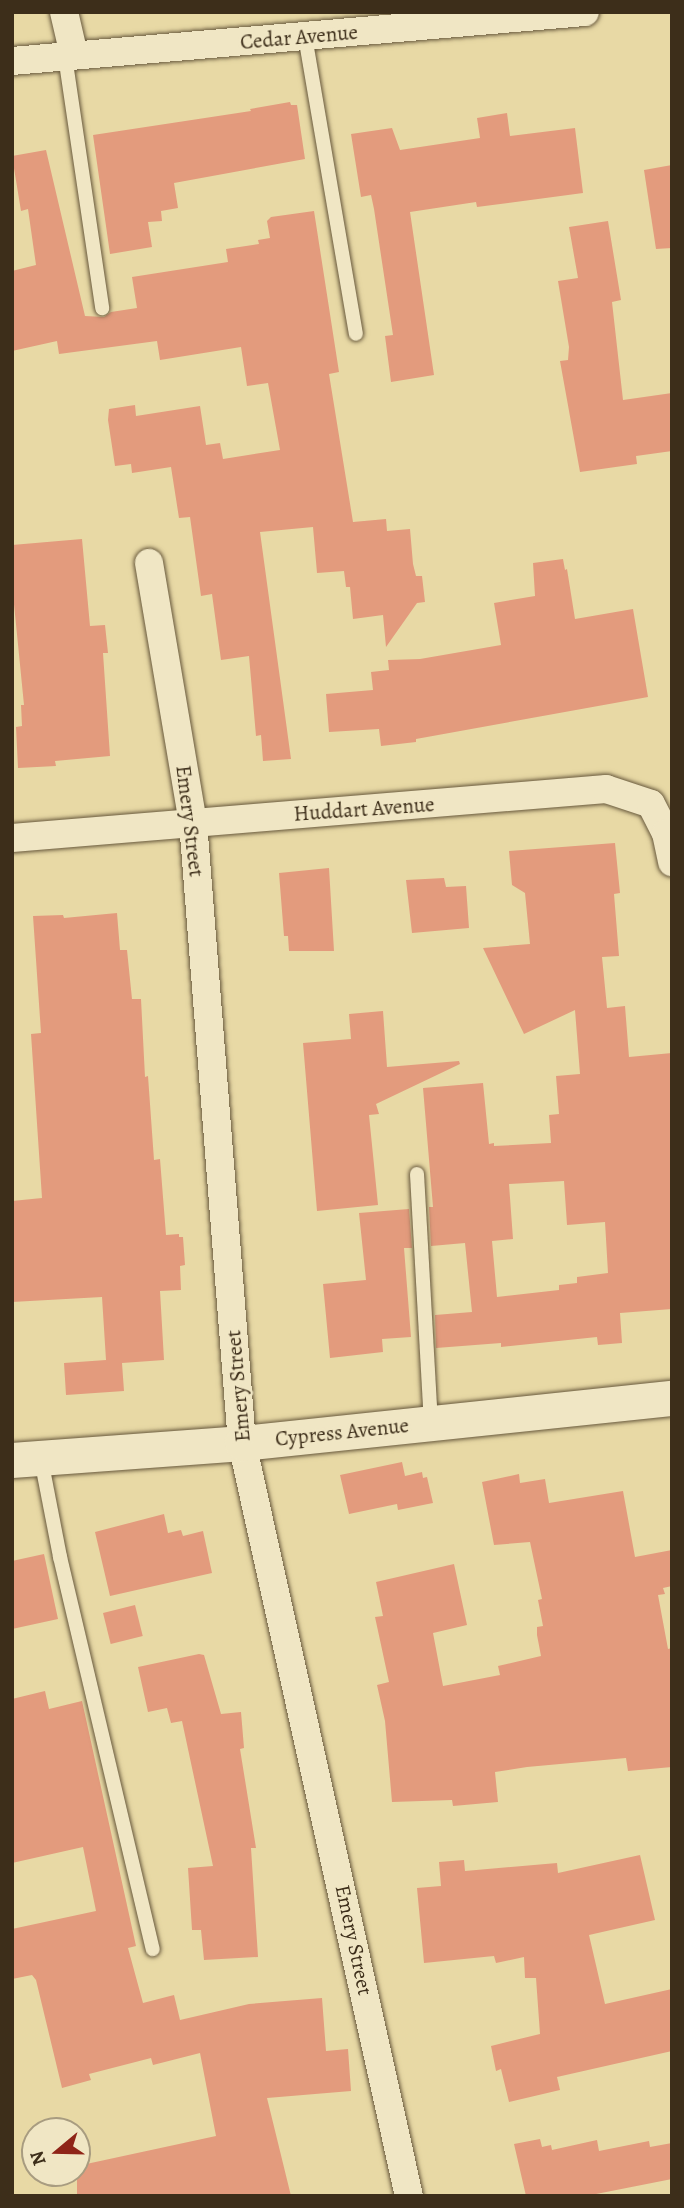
<!DOCTYPE html>
<html>
<head>
<meta charset="utf-8">
<style>
	body { margin:0 }
	#map { position:relative; width:684px; height:2208px; overflow:hidden; background:#e8d9a5; font-family:Alegreya,serif }
	div>[style] { position:absolute }
	[style*='--x'] { left:calc(var(--x)*1px); top:calc(var(--y)*1px); width:calc(var(--w)*1px); rotate:calc(var(--a)*1deg) }
	.building>* { inset:0; background:#e39b7d; transform-origin:0 0 }
	.roads { filter:drop-shadow(0 0 2px #68593d) drop-shadow(0 0 2px #68593d) }
	.service>* { height:14px; margin:-7px; padding:0 7px; transform-origin:7px; border-radius:7px; background:#f0e6c4 }
	.minor>* { height:28px; margin:-14px; padding:0 14px; transform-origin:14px; border-radius:14px; background:#f0e6c4 }
	.tertiary>* { height:35px; margin:-17.5px; padding:0 17.5px; transform-origin:17.5px; border-radius:17.5px; background:#f0e6c4 }
	span { translate:-50% -50%; white-space:nowrap; text-align:center; line-height:1.15; -webkit-text-stroke:5px #f0e6c4; paint-order:stroke }
	.street-label { font-size:21px; color:#3d2e1a }
	.frame { position:absolute; inset:0; border:14px solid #3d2e1a; pointer-events:none }
	.north { position:absolute; left:21px; top:2117px; width:70px; height:70px; box-sizing:border-box; background:#f0e6c4; border:2px solid #a89c80; border-radius:50%; rotate:251deg; font-size:19px; font-weight:700; line-height:28px; text-align:center; color:#3d2e1a }
	.north::after { content:''; display:block; margin:auto; width:24px; height:32px; background:#8f2418; clip-path:polygon(50% 0,100% 100%,50% 72%,0 100%) }
</style>
</head>
<body>
<div id="map">
	<div class="building">
		<i style="clip-path:polygon(290px 102px,291px 105px,297px 105px,305px 159px,174px 183px,178px 208px,161px 211px,162px 221px,148px 222px,152px 247px,110px 254px,93px 135px,251px 111px,250px 109px)"></i>
		<i style="clip-path:polygon(507px 113px,510px 136px,575px 128px,583px 193px,477px 207px,476px 202px,410px 212px,434px 375px,391px 382px,385px 336px,393px 335px,374px 209px,371px 195px,361px 197px,351px 134px,392px 128px,400px 150px,480px 138px,477px 118px)"></i>
		<i style="clip-path:polygon(46px 150px,85px 316px,104px 317px,111px 312px,137px 308px,132px 277px,228px 262px,226px 249px,259px 244px,258px 240px,270px 238px,267px 221px,271px 217px,314px 211px,339px 372px,329px 374px,353px 522px,386px 519px,387px 531px,410px 529px,413px 564px,416px 576px,422px 576px,425px 602px,417px 603px,386px 647px,383px 615px,353px 619px,350px 587px,346px 587px,344px 571px,317px 573px,313px 527px,260px 532px,291px 759px,263px 761px,261px 735px,256px 736px,249px 656px,221px 660px,212px 594px,201px 596px,190px 517px,179px 518px,171px 467px,132px 473px,131px 464px,115px 466px,108px 420px,109px 409px,135px 405px,136px 416px,200px 406px,206px 445px,220px 443px,223px 459px,280px 450px,268px 383px,247px 386px,241px 347px,160px 360px,157px 341px,59px 354px,57px 341px,12px 351px,12px 271px,36px 265px,28px 209px,21px 211px,12px 156px)"></i>
		<i style="clip-path:polygon(672px 165px,672px 248px,656px 249px,644px 170px)"></i>
		<i style="clip-path:polygon(608px 221px,621px 300px,612px 302px,623px 400px,672px 393px,672px 451px,636px 456px,637px 464px,580px 472px,560px 361px,568px 360px,569px 347px,558px 281px,578px 278px,569px 227px)"></i>
		<i style="clip-path:polygon(82px 539px,90px 626px,105px 625px,108px 653px,103px 653px,110px 756px,55px 761px,56px 766px,18px 768px,16px 727px,22px 726px,21px 705px,24px 705px,12px 584px,12px 545px)"></i>
		<i style="clip-path:polygon(563px 559px,565px 570px,567px 569px,575px 619px,633px 609px,648px 697px,416px 739px,416px 742px,381px 746px,379px 729px,329px 732px,326px 694px,373px 690px,371px 672px,389px 670px,388px 660px,420px 659px,501px 645px,494px 603px,535px 596px,533px 563px)"></i>
		<i style="clip-path:polygon(evenodd,615px 843px,620px 893px,614px 894px,619px 956px,602px 957px,607px 1008px,625px 1006px,629px 1057px,672px 1053px,672px 1309px,620px 1313px,622px 1343px,598px 1345px,597px 1337px,501px 1347px,501px 1343px,436px 1348px,435px 1315px,472px 1312px,465px 1243px,431px 1246px,429px 1207px,433px 1207px,423px 1088px,483px 1083px,489px 1144px,494px 1143px,494px 1146px,551px 1143px,549px 1115px,559px 1114px,556px 1076px,580px 1074px,575px 1010px,524px 1034px,483px 948px,530px 944px,525px 893px,512px 885px,509px 851px,615px 843px,564px 1181px,567px 1225px,605px 1222px,608px 1273px,577px 1277px,577px 1283px,559px 1285px,559px 1290px,497px 1297px,492px 1241px,513px 1239px,509px 1184px,564px 1181px)"></i>
		<i style="clip-path:polygon(329px 868px,334px 951px,289px 951px,288px 936px,284px 936px,279px 873px)"></i>
		<i style="clip-path:polygon(444px 878px,446px 887px,466px 886px,469px 928px,412px 933px,406px 880px)"></i>
		<i style="clip-path:polygon(117px 913px,120px 950px,127px 950px,132px 999px,141px 999px,145px 1077px,148px 1076px,154px 1160px,160px 1159px,166px 1235px,179px 1234px,179px 1237px,183px 1237px,185px 1265px,180px 1266px,181px 1290px,160px 1291px,164px 1360px,122px 1363px,124px 1391px,66px 1395px,64px 1363px,106px 1360px,102px 1297px,12px 1302px,12px 1201px,42px 1198px,31px 1034px,41px 1033px,33px 916px,63px 915px,64px 918px)"></i>
		<i style="clip-path:polygon(383px 1011px,387px 1067px,459px 1061px,460px 1064px,376px 1104px,379px 1114px,369px 1115px,378px 1205px,317px 1211px,303px 1043px,351px 1039px,349px 1014px)"></i>
		<i style="clip-path:polygon(409px 1209px,412px 1248px,404px 1248px,411px 1337px,382px 1339px,383px 1352px,330px 1358px,323px 1284px,366px 1280px,359px 1213px)"></i>
		<i style="clip-path:polygon(402px 1462px,405px 1476px,422px 1472px,423px 1478px,427px 1477px,433px 1503px,398px 1510px,397px 1504px,349px 1514px,340px 1475px)"></i>
		<i style="clip-path:polygon(519px 1474px,520px 1483px,545px 1479px,549px 1503px,623px 1491px,635px 1557px,672px 1550px,672px 1586px,663px 1588px,665px 1594px,658px 1595px,668px 1649px,672px 1648px,672px 1767px,628px 1771px,626px 1758px,527px 1767px,495px 1772px,498px 1802px,453px 1806px,452px 1800px,392px 1802px,385px 1721px,377px 1685px,389px 1682px,375px 1617px,383px 1616px,376px 1582px,454px 1564px,467px 1625px,433px 1633px,443px 1686px,500px 1675px,498px 1666px,541px 1656px,537px 1635px,537px 1627px,543px 1626px,538px 1600px,542px 1599px,530px 1542px,494px 1545px,482px 1482px)"></i>
		<i style="clip-path:polygon(164px 1514px,168px 1533px,181px 1530px,183px 1536px,203px 1531px,212px 1573px,110px 1596px,95px 1532px)"></i>
		<i style="clip-path:polygon(44px 1554px,58px 1619px,12px 1629px,12px 1561px)"></i>
		<i style="left:135px;top:1605px;width:32px;height:33px;rotate:76deg"></i>
		<i style="clip-path:polygon(199px 1654px,204px 1655px,221px 1714px,241px 1712px,244px 1748px,240px 1749px,256px 1848px,251px 1848px,258px 1957px,204px 1960px,201px 1930px,192px 1930px,188px 1868px,213px 1866px,182px 1721px,171px 1723px,167px 1708px,148px 1712px,138px 1667px)"></i>
		<i style="clip-path:polygon(45px 1691px,49px 1709px,82px 1701px,136px 1946px,128px 1948px,143px 2003px,174px 1995px,180px 2020px,249px 2004px,322px 1998px,326px 2051px,348px 2049px,351px 2091px,267px 2098px,291px 2196px,77px 2196px,77px 2166px,216px 2136px,200px 2053px,153px 2065px,151px 2058px,89px 2074px,91px 2080px,62px 2088px,36px 1980px,32px 1975px,12px 1979px,12px 1929px,96px 1911px,83px 1847px,12px 1863px,12px 1699px)"></i>
		<i style="clip-path:polygon(640px 1855px,655px 1920px,589px 1935px,605px 2004px,672px 1989px,672px 2051px,557px 2077px,560px 2090px,509px 2102px,501px 2069px,496px 2071px,491px 2046px,540px 2034px,536px 1978px,525px 1978px,524px 1957px,496px 1963px,494px 1956px,424px 1963px,417px 1888px,441px 1886px,439px 1862px,464px 1860px,465px 1871px,557px 1863px,558px 1873px)"></i>
		<i style="clip-path:polygon(540px 2139px,542px 2147px,551px 2145px,552px 2150px,597px 2140px,599px 2151px,649px 2141px,650px 2147px,672px 2143px,672px 2179px,586px 2196px,526px 2196px,514px 2144px)"></i>
	</div>
	<div class="roads">
		<div class="service">
			<i style="--x:305;--y:36;--w:302;--a:80.3"></i>
			<i style="--x:65;--y:56;--w:255;--a:81.6"></i>
			<i style="--x:417;--y:1174;--w:248;--a:86.8"></i>
			<i style="--x:41;--y:1459;--w:100;--a:79"></i>
			<i style="--x:60;--y:1557;--w:403;--a:76.7"></i>
		</div>
		<div class="minor">
			<i style="--x:64;--y:12;--w:44;--a:76.9"></i>
			<i style="--x:12;--y:61;--w:575;--a:-4.89"></i>
			<i style="--x:149;--y:563;--w:263;--a:80.4"></i>
			<i style="--x:193;--y:822;--w:623;--a:85.49"></i>
			<i style="--x:242;--y:1443;--w:771;--a:77.5"></i>
			<i style="--x:12;--y:838;--w:596;--a:-4.72"></i>
			<i style="--x:606;--y:789;--w:47;--a:18.4"></i>
			<i style="--x:651;--y:804;--w:33;--a:63"></i>
			<i style="--x:666;--y:833;--w:30;--a:78"></i>
		</div>
		<div class="tertiary">
			<i style="--x:12;--y:1460;--w:231;--a:-4.2"></i>
			<i style="--x:242;--y:1443;--w:432;--a:-6"></i>
		</div>
	</div>
	<div class="street-label">
		<span style="left:299px;top:37px;rotate:-5deg">Cedar Avenue</span>
		<span style="left:364px;top:809px;rotate:-4deg">Huddart Avenue</span>
		<span style="left:190px;top:821px;rotate:83deg">Emery Street</span>
		<span style="left:238px;top:1386px;rotate:-95deg">Emery Street</span>
		<span style="left:342px;top:1432px;rotate:-6deg">Cypress Avenue</span>
		<span style="left:354px;top:1940px;rotate:78deg">Emery Street</span>
	</div>
	<div class="frame"></div>
	<div class="north">N</div>
</div>
</body>
</html>
